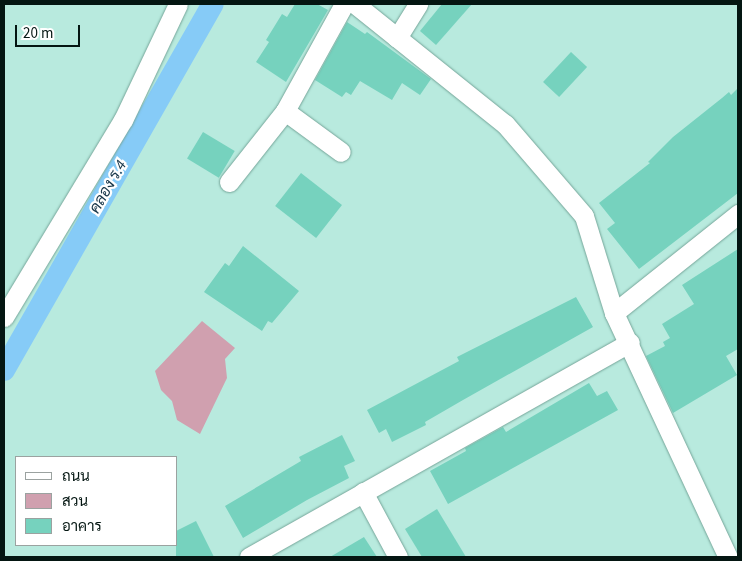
<!DOCTYPE html>
<html>
<head>
<meta charset="utf-8">
<style>
	body { margin:0 }
	#map { position:relative; width:742px; height:561px; overflow:hidden; background:#b8eade; font-family:"Source Sans 3",Sarabun,sans-serif }
	div>[style] { position:absolute }
	[style*='--x'] { left:calc(var(--x)*1px); top:calc(var(--y)*1px); width:calc(var(--w)*1px); rotate:calc(var(--a)*1deg) }
	.green>* { inset:0; background:#d0a0af }
	.canal>* { height:22px; margin:-11px; padding:0 11px; transform-origin:11px; border-radius:11px; background:#86cbf7 }
	.building>* { inset:0; background:#76d2be; transform-origin:0 0 }
	.roads { filter:drop-shadow(0 0 1px #75a599) drop-shadow(0 0 1px #75a599) }
	.minor>* { height:19px; margin:-9.5px; padding:0 9.5px; transform-origin:9.5px; border-radius:9.5px; background:#fff }
	span { translate:-50% -50%; white-space:nowrap; text-align:center; line-height:1.15; -webkit-text-stroke:4.5px #fff; paint-order:stroke }
	.water-label { font-size:16px; color:#18374a; font-style:italic }
	.frame { position:absolute; inset:0; border:5px solid #041612; pointer-events:none }
	.legend { position:absolute; left:15px; top:456px; width:162px; height:90px; box-sizing:border-box; background:#fff; border:1px solid #9ba2a0; margin:0; padding:6px 9px; list-style:none; font-size:15px; color:#041612 }
	.legend li { display:flex; align-items:center; gap:10px; height:25px }
	.legend b { width:25px; border:1px solid #9ba2a0 }
	.scale { position:absolute; left:15px; top:25px; width:65px; height:22px; box-sizing:border-box; border:2px solid #041612; border-top:0; padding-left:6px; font-size:15px; line-height:18px; white-space:nowrap; color:#041612; -webkit-text-stroke:4px #fff; paint-order:stroke }
</style>
</head>
<body>
<div id="map">
	<div class="green">
		<i style="clip-path:polygon(202px 321px,235px 348px,225px 359px,227px 378px,200px 434px,177px 420px,172px 401px,161px 390px,155px 371px)"></i>
	</div>
	<div class="canal">
		<i style="--x:4;--y:370;--w:421;--a:-60.3"></i>
	</div>
	<div class="building">
		<i style="clip-path:polygon(295px 4px,317px 4px,328px 10px,286px 82px,256px 62px,269px 42px,266px 40px,282px 14px,287px 17px)"></i>
		<i style="clip-path:polygon(442px 4px,472px 4px,436px 45px,420px 31px)"></i>
		<i style="clip-path:polygon(347px 22px,365px 34px,367px 32px,431px 79px,420px 95px,402px 83px,392px 100px,360px 81px,351px 95px,346px 92px,342px 97px,315px 80px)"></i>
		<i style="left:571px;top:52px;width:22px;height:41px;rotate:43deg"></i>
		<i style="clip-path:polygon(738px 88px,738px 193px,639px 269px,607px 229px,615px 223px,599px 203px,650px 163px,648px 162px,673px 137px,722px 98px,729px 92px,731px 95px)"></i>
		<i style="left:203px;top:132px;width:37px;height:31px;rotate:31deg"></i>
		<i style="left:301px;top:173px;width:52px;height:42px;rotate:38deg"></i>
		<i style="clip-path:polygon(243px 246px,299px 291px,272px 323px,268px 321px,262px 331px,204px 292px,225px 263px,229px 266px)"></i>
		<i style="clip-path:polygon(738px 249px,738px 349px,726px 356px,737px 375px,673px 413px,646px 356px,665px 346px,663px 342px,670px 338px,662px 324px,694px 304px,682px 285px)"></i>
		<i style="clip-path:polygon(576px 297px,593px 327px,463px 400px,425px 422px,426px 425px,392px 442px,386px 429px,379px 433px,367px 410px,459px 361px,457px 357px)"></i>
		<i style="clip-path:polygon(589px 383px,597px 396px,607px 391px,618px 410px,448px 504px,430px 471px,466px 451px,465px 448px,476px 442px,503px 427px,506px 432px)"></i>
		<i style="clip-path:polygon(342px 435px,355px 461px,344px 466px,349px 478px,307px 500px,243px 538px,225px 506px,301px 461px,299px 457px)"></i>
		<i style="clip-path:polygon(437px 509px,466px 557px,422px 557px,405px 529px)"></i>
		<i style="clip-path:polygon(196px 521px,214px 557px,176px 557px,176px 531px)"></i>
		<i style="clip-path:polygon(364px 537px,377px 557px,330px 557px)"></i>
	</div>
	<div class="roads">
		<div class="minor">
			<i style="--x:355;--y:4;--w:192;--a:38.7"></i>
			<i style="--x:505;--y:124;--w:121;--a:49.3"></i>
			<i style="--x:584;--y:216;--w:102;--a:72.8"></i>
			<i style="--x:614;--y:313;--w:269;--a:65"></i>
			<i style="--x:397;--y:38;--w:40;--a:-58"></i>
			<i style="--x:285;--y:111;--w:69;--a:36.2"></i>
			<i style="--x:229;--y:182;--w:90;--a:-51.7"></i>
			<i style="--x:285;--y:111;--w:122;--a:-61.1"></i>
			<i style="--x:614;--y:313;--w:159;--a:-38.6"></i>
			<i style="--x:4;--y:317;--w:230;--a:-58.9"></i>
			<i style="--x:123;--y:120;--w:128;--a:-64.6"></i>
			<i style="--x:363;--y:492;--w:74;--a:61.7"></i>
			<i style="--x:249;--y:557;--w:437;--a:-29.4"></i>
		</div>
	</div>
	<div class="water-label">
		<span style="left:108px;top:187px;rotate:-60deg">คลอง ร.4</span>
	</div>
	<div class="frame"></div>
	<ul class="legend">
	<li><b style="height:6px;background:#fff"></b>ถนน</li>
	<li><b style="height:14px;background:#d0a0af"></b>สวน</li>
	<li><b style="height:14px;background:#76d2be"></b>อาคาร</li>
	</ul>
	<div class="scale">20 m</div>
</div>
</body>
</html>
